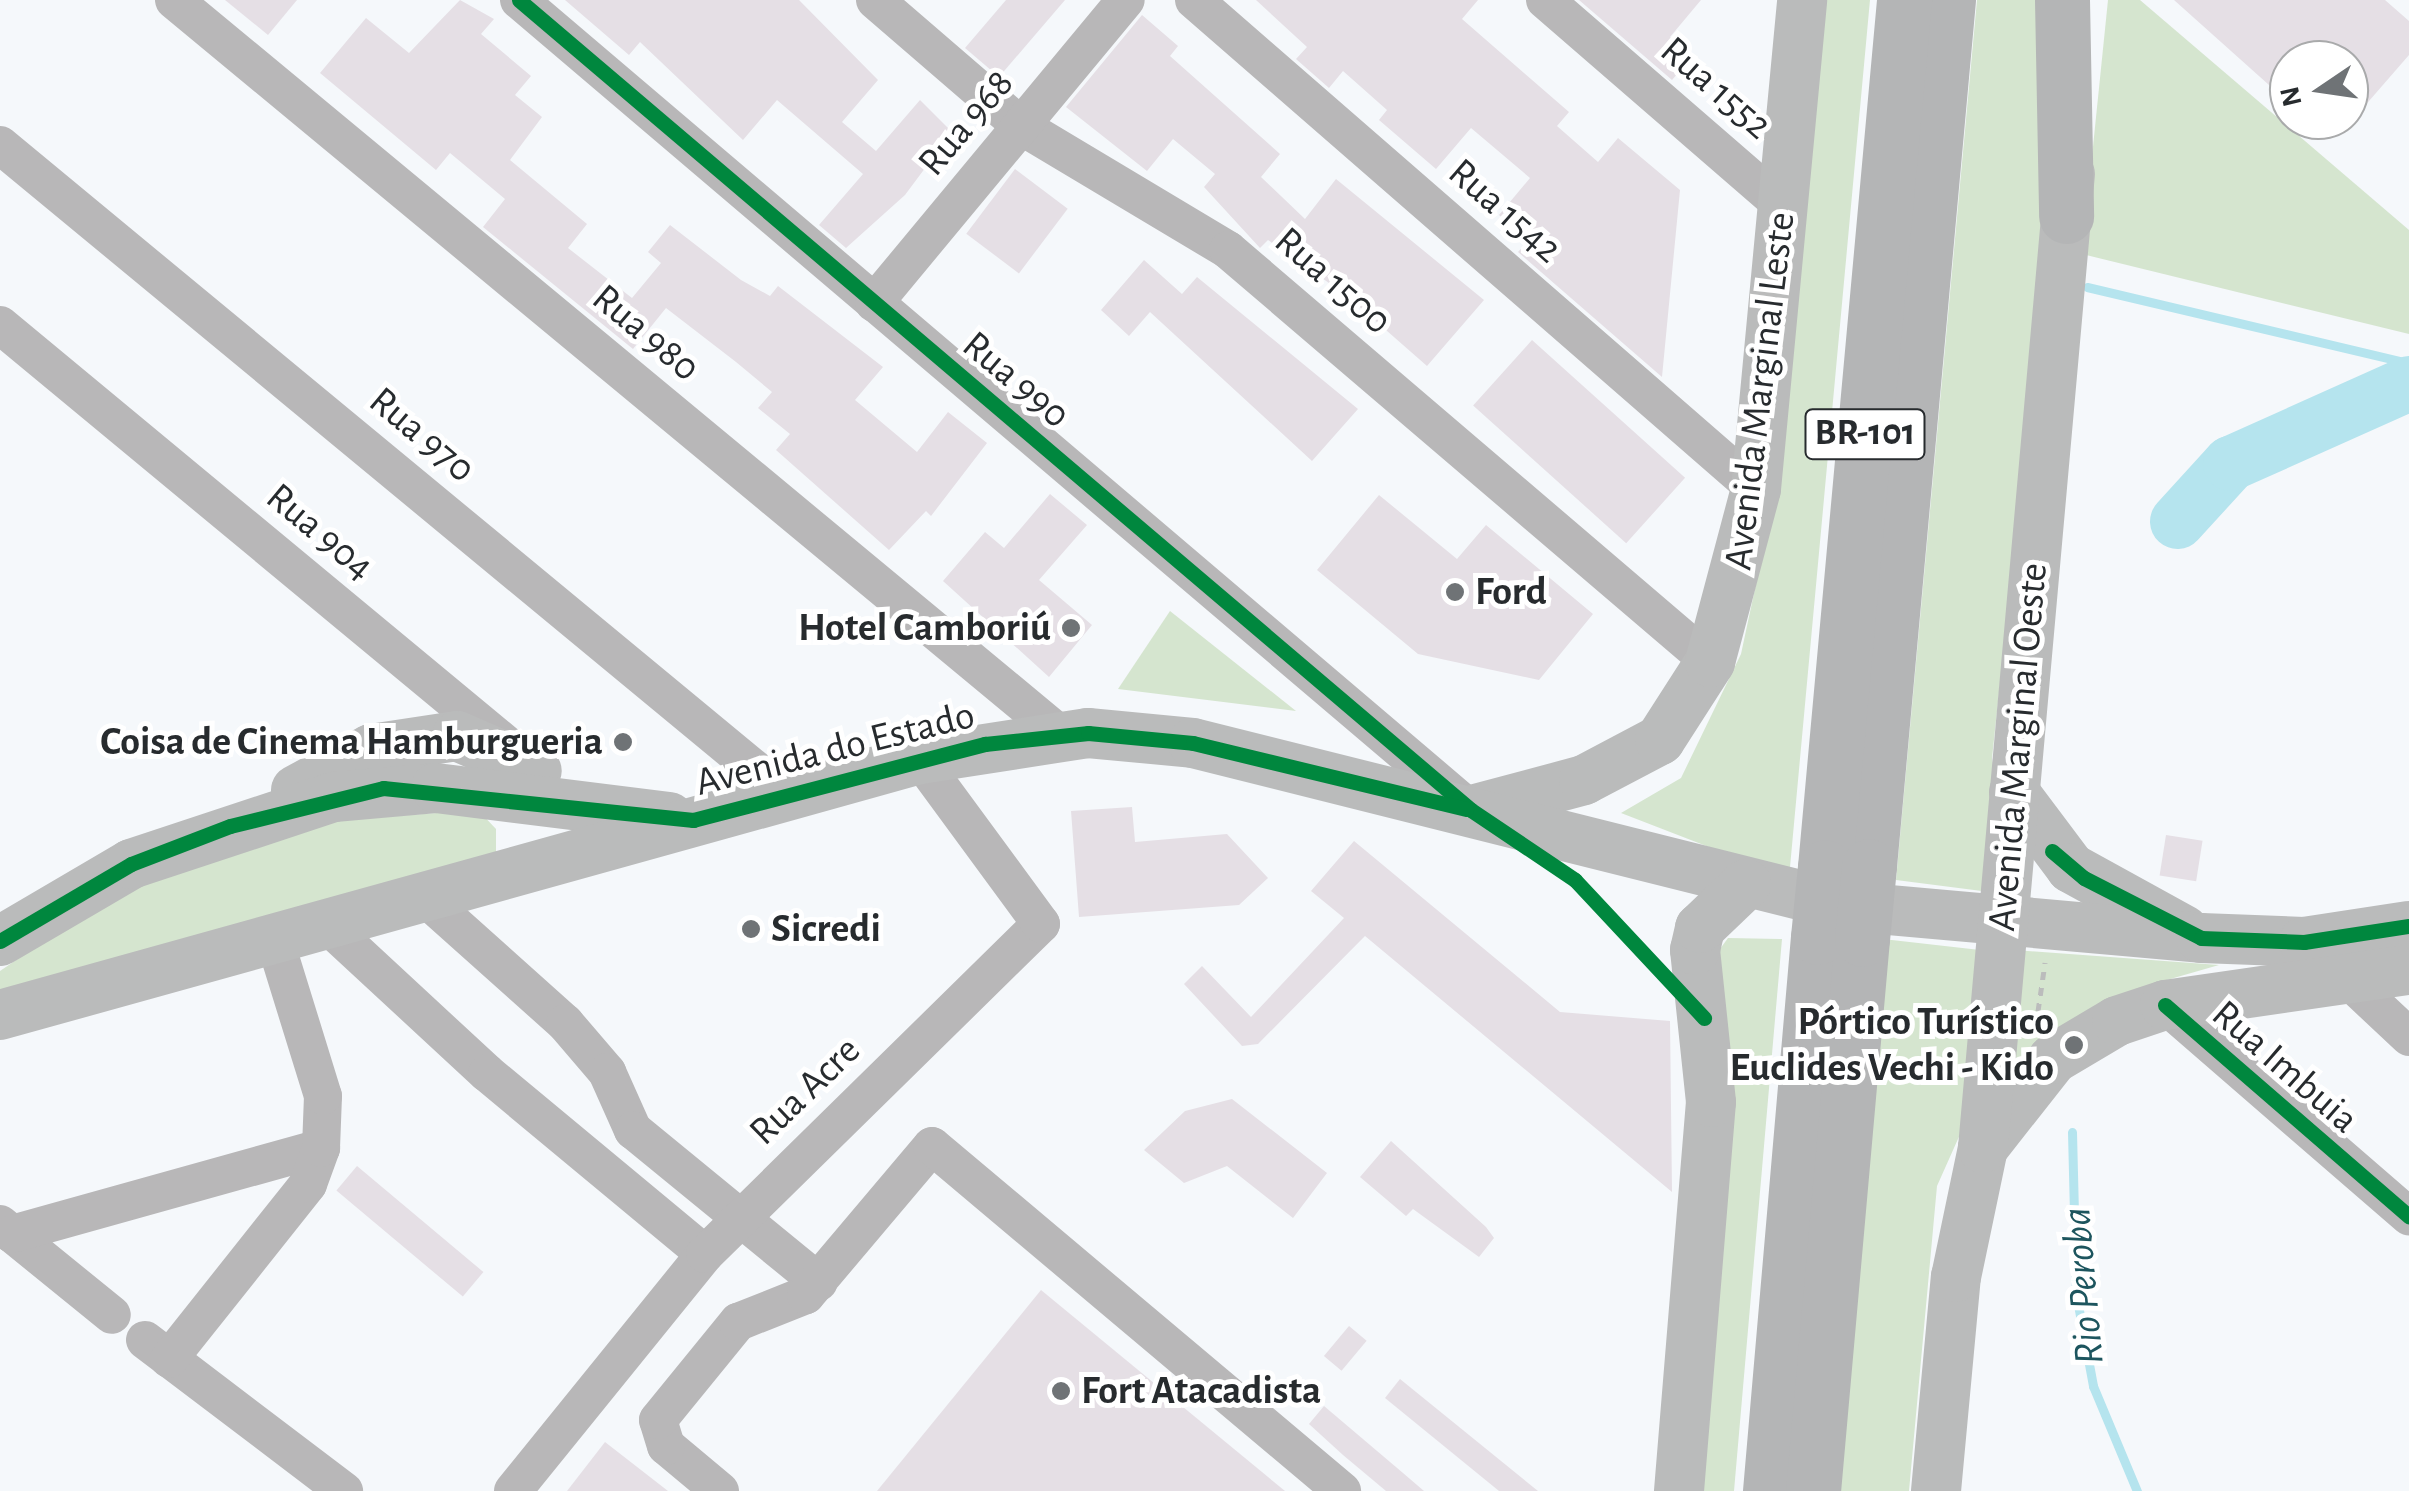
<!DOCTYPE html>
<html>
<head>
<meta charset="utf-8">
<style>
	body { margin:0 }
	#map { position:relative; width:2409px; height:1491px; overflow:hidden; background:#f5f8fb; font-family:"Alegreya Sans",sans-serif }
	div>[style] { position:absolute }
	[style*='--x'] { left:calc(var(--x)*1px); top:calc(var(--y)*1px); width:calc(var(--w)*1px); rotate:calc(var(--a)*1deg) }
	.green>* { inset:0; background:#d5e5cf }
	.stream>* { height:9px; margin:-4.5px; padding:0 4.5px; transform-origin:4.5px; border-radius:4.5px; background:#b5e4ee }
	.river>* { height:55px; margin:-27.5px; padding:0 27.5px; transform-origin:27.5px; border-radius:27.5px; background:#b5e4ee }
	.building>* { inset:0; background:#e5dfe5; transform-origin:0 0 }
	.path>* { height:5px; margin-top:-2.5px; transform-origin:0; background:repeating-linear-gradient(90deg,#bbbcbc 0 8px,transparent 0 16px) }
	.minor>* { height:38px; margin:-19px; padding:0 19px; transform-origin:19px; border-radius:19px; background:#b8b7b8 }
	.major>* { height:50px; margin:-25px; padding:0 25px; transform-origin:25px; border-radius:25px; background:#babbbb }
	.highway>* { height:55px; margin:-27.5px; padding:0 27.5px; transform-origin:27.5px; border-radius:27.5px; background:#b4b5b6 }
	.highway-bridge>* { height:55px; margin:-27.5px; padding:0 27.5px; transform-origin:27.5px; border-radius:27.5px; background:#b4b5b6 }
	.cycleway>* { height:15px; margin:-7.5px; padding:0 7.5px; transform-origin:7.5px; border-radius:7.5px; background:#00873e }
	.dots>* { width:28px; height:28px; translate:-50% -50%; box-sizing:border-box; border:5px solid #fff; border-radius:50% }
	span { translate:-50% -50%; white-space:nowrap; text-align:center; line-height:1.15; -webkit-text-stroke:10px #fff; paint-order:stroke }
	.shield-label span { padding:2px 8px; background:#fff; border:2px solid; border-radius:8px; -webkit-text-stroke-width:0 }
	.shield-label { font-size:38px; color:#272b2e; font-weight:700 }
	.street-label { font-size:40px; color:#272b2e }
	.poi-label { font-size:40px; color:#272b2e; font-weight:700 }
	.left { translate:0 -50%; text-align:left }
	.right { translate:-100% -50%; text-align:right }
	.water-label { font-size:42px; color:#1d555e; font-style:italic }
	.north { position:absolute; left:2269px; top:40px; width:100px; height:100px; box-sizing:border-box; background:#fff; border:2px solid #a9aaab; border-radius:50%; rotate:257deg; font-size:28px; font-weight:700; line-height:40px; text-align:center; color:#272b2e }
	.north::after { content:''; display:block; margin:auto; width:35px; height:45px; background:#6f7376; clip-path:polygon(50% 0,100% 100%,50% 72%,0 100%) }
</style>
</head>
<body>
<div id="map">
	<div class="green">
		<i style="clip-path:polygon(1821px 0,1870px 0,1789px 878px,1621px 813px,1681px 778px,1741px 654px,1768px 528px)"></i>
		<i style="clip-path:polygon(1977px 0,2043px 0,2051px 205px,1992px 758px,2013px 895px,1896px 880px)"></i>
		<i style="clip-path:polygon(2108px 0,2140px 0,2409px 230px,2409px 334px,2082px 254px)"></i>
		<i style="clip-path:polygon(1170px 611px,1296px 711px,1118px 689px)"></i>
		<i style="clip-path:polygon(478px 810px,496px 829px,496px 854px,0 996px,0 971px,128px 884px,340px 820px)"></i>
		<i style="clip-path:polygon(1728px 938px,1782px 939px,1734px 1491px,1698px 1491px,1709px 964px)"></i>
		<i style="clip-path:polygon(1883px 939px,1980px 950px,1966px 1121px,1937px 1186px,1909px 1491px,1838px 1491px)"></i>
		<i style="clip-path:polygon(2015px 950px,2219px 965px,2146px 986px,2068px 1026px,2006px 1073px)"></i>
	</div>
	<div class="stream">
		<i style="--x:2087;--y:287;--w:331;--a:13.3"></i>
		<i style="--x:2072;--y:1132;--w:162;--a:88.6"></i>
		<i style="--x:2076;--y:1294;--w:94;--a:79.5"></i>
		<i style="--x:2093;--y:1386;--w:114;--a:67.3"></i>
	</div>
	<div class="river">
		<i style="--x:2177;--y:521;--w:79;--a:-47.6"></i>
		<i style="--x:2230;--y:463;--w:196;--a:-24.1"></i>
	</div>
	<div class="building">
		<i style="clip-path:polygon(225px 0,297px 0,268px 35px)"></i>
		<i style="clip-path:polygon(460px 0,494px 19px,481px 34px,531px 76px,515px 95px,542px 117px,510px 160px,587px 224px,568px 248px,632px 298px,661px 263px,648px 252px,670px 225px,741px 280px,770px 296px,778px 286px,883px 367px,855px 400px,917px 452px,948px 412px,987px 443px,931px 516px,926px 511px,889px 550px,776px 450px,790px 434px,758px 408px,772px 392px,736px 362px,666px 308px,633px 349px,483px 227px,505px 199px,450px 153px,436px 170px,320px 73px,366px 18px,409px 53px)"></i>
		<i style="clip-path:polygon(565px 0,799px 0,878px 80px,842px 122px,876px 151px,920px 100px,952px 132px,905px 195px,846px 248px,819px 225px,863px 174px,777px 100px,743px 140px,640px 42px,629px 55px)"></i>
		<i style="clip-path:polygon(1006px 0,1065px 0,999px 77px,965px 48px)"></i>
		<i style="clip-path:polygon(1256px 0,1478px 0,1462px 19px,1569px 112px,1557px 126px,1598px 162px,1618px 138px,1680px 190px,1662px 377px,1518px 252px,1528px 241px,1499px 215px,1530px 178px,1471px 128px,1436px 169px,1379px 120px,1387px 110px,1343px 71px,1329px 88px,1296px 59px,1307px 47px)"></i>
		<i style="clip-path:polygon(1579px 0,1701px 0,1670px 37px,1692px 57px,1672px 80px)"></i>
		<i style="clip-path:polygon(2174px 0,2385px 0,2409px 21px,2409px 55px,2349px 124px,2349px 60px,2289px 60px,2289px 103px)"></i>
		<i style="clip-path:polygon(1142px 15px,1178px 46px,1170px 56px,1280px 154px,1261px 177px,1305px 219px,1336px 179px,1484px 300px,1427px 366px,1346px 295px,1268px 240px,1260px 248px,1204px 187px,1215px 174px,1173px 139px,1147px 171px,1066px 107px)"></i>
		<i style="left:1015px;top:169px;width:66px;height:81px;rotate:37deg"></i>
		<i style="clip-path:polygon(1144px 260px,1182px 294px,1197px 277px,1358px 409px,1312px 461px,1150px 312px,1129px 336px,1101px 310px)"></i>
		<i style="left:1532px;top:340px;width:206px;height:88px;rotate:42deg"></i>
		<i style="clip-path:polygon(1050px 494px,1087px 525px,1039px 580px,1092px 625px,1049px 677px,943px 581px,985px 532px,1004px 548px)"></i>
		<i style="clip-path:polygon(1379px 495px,1457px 559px,1486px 525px,1593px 614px,1539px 680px,1418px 654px,1317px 570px)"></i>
		<i style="clip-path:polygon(1132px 807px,1135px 842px,1227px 834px,1268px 878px,1239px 905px,1079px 917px,1071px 811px)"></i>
		<i style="left:2166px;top:835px;width:37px;height:41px;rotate:9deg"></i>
		<i style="clip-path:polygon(1354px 841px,1560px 1012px,1670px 1021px,1672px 1192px,1365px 936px,1258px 1044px,1242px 1046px,1184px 984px,1202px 966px,1251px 1017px,1344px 918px,1311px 891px)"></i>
		<i style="clip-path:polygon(1232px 1099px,1327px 1173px,1293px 1218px,1227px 1166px,1184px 1183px,1144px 1150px,1185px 1111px)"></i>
		<i style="clip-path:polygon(1391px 1141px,1486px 1227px,1494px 1238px,1479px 1257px,1413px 1209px,1406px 1216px,1360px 1177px)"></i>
		<i style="left:357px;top:1166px;width:165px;height:32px;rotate:40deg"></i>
		<i style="clip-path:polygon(1041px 1290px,1285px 1491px,877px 1491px)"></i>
		<i style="left:1349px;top:1326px;width:23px;height:39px;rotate:40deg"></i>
		<i style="clip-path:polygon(1400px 1379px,1538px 1491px,1499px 1491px,1385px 1398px)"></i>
		<i style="clip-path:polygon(1324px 1406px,1403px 1473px,1424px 1491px,1386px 1491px,1343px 1455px,1309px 1424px)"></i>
		<i style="clip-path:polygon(605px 1442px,668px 1491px,567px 1491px)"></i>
	</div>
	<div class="path">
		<i style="--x:2038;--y:1011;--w:49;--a:-81.7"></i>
	</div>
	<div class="minor">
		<i style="--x:174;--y:0;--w:1152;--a:39.65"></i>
		<i style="--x:519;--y:0;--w:1247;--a:40.38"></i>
		<i style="--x:875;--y:0;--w:193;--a:40.8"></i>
		<i style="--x:1021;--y:126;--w:241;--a:30.9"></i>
		<i style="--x:1228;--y:250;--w:634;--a:40.52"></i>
		<i style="--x:1194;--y:0;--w:745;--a:41.03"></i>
		<i style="--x:1545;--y:0;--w:315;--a:40.9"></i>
		<i style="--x:0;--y:145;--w:1020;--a:39.59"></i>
		<i style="--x:874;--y:303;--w:394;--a:-50.3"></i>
		<i style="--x:0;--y:325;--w:660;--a:39.65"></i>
		<i style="--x:423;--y:896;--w:191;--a:41.8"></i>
		<i style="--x:565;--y:1023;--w:65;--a:49.4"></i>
		<i style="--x:607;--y:1072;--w:64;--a:65.9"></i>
		<i style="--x:633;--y:1130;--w:240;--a:39.3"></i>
		<i style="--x:326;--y:924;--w:219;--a:42.8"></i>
		<i style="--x:487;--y:1073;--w:283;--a:39.7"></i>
		<i style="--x:2342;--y:974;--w:92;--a:43.2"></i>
		<i style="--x:2165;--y:1005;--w:323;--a:40.9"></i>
		<i style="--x:0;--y:1224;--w:144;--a:39.1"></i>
		<i style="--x:12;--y:1234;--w:321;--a:-15.6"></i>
		<i style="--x:145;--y:1340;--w:250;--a:37.2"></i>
		<i style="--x:169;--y:1359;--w:223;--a:-51.5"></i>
		<i style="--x:308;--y:1184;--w:38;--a:-70"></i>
		<i style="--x:321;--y:1148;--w:52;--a:-87.8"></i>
		<i style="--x:323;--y:1096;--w:165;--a:-107.2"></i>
		<i style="--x:513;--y:1491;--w:305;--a:-51"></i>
		<i style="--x:705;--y:1254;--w:471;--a:-44.5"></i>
		<i style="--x:1041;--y:924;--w:205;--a:-126.3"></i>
		<i style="--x:720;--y:1491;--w:70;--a:-140.2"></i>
		<i style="--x:666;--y:1446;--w:27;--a:-107"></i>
		<i style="--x:658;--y:1420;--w:127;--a:-50.8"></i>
		<i style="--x:738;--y:1322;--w:73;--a:-21.7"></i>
		<i style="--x:806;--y:1295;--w:195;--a:-49.8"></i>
		<i style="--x:932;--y:1146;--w:536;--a:40.08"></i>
	</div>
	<div class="major">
		<i style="--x:296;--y:790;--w:85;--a:-28.7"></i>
		<i style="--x:371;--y:749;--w:87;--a:-8.6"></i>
		<i style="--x:457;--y:736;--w:87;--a:23.6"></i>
		<i style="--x:2014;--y:792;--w:95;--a:53.1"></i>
		<i style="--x:2071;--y:868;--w:129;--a:28.8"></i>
		<i style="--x:1476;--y:809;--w:112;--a:-15"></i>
		<i style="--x:1584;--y:780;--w:86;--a:-27.8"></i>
		<i style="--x:1660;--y:740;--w:93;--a:-57.3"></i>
		<i style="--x:1710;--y:662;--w:179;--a:-75.1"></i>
		<i style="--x:1756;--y:489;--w:491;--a:-84.6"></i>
		<i style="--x:0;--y:941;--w:152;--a:-30.4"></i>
		<i style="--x:131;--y:864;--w:214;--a:-18.3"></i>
		<i style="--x:334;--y:797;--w:102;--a:-5"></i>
		<i style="--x:436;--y:788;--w:235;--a:7.1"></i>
		<i style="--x:0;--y:1015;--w:955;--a:-15.55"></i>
		<i style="--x:920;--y:759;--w:170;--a:-8.8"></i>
		<i style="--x:1088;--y:733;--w:105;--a:5.4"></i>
		<i style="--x:1193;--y:743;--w:671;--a:14.06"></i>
		<i style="--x:1844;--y:906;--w:358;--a:5.1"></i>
		<i style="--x:2201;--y:938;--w:103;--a:2.2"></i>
		<i style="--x:2304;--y:942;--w:106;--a:-8.7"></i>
		<i style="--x:1983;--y:1148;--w:113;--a:-51.8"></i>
		<i style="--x:2053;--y:1059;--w:74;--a:-30.7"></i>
		<i style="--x:2117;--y:1021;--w:51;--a:-18.4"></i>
		<i style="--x:2165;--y:1005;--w:246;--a:-8.2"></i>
		<i style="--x:1679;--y:1491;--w:390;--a:-85.3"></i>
		<i style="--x:1711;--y:1102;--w:153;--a:-96"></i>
		<i style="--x:1695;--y:950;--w:23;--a:-77"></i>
		<i style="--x:1700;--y:928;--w:64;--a:-43.7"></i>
		<i style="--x:1936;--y:1491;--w:215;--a:-84.7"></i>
		<i style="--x:1956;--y:1277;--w:132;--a:-78.2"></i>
		<i style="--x:1983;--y:1148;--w:978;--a:-84.9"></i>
	</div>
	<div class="highway">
		<i style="--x:2062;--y:0;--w:216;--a:88.9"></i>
		<i style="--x:1869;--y:866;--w:870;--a:-84.79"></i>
		<i style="--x:1825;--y:867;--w:871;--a:-84.79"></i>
		<i style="--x:1770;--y:1491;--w:556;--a:-85.05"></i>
		<i style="--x:1813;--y:1491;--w:554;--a:-84.93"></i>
	</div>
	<div class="highway-bridge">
		<i style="--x:1818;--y:937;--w:70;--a:-84.3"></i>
		<i style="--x:1862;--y:939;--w:73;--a:-84.5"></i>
	</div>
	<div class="cycleway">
		<i style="--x:519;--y:0;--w:1250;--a:40.39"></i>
		<i style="--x:1471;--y:810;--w:125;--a:33.9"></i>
		<i style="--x:1575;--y:880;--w:189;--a:46.9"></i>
		<i style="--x:2052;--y:851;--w:42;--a:40.2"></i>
		<i style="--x:2084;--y:878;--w:131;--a:27.1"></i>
		<i style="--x:2201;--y:938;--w:103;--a:2.2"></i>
		<i style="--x:2304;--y:942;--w:106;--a:-8.7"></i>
		<i style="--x:0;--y:941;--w:152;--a:-30.4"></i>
		<i style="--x:131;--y:864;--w:106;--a:-21"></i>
		<i style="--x:230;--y:826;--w:158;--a:-13.9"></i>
		<i style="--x:383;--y:788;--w:312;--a:5.9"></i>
		<i style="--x:693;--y:820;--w:302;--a:-14.6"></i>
		<i style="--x:985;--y:744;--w:104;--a:-6.1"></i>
		<i style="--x:1088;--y:733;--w:105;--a:5.4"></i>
		<i style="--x:1193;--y:743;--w:281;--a:13.6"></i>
		<i style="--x:2165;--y:1005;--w:323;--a:40.9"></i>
	</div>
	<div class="dots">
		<i style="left:1455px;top:592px;background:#6f7376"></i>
		<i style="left:1071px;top:628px;background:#6f7376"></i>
		<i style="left:623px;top:742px;background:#6f7376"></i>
		<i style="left:751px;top:929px;background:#6f7376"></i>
		<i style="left:2074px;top:1045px;background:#6f7376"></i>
		<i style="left:1061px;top:1391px;background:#6f7376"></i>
	</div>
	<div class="shield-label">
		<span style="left:1865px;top:434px">BR-101</span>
	</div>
	<div class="street-label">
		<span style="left:1716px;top:88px;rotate:41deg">Rua 1552</span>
		<span style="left:966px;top:123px;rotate:-50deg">Rua 968</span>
		<span style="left:1505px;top:211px;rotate:41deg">Rua 1542</span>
		<span style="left:1333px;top:281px;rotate:41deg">Rua 1500</span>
		<span style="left:646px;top:333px;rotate:40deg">Rua 980</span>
		<span style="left:1016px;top:380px;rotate:40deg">Rua 990</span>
		<span style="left:1760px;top:391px;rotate:-83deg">Avenida Marginal Leste</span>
		<span style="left:422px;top:435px;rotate:40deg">Rua 970</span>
		<span style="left:320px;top:532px;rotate:40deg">Rua 904</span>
		<span style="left:2018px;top:747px;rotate:-85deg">Avenida Marginal Oeste</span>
		<span style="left:835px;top:749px;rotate:-14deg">Avenida do Estado</span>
		<span style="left:2285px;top:1067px;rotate:41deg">Rua Imbuia</span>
		<span style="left:805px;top:1091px;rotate:-44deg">Rua Acre</span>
	</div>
	<div class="poi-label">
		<span class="left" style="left:1475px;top:592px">Ford</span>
		<span class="right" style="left:1051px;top:628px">Hotel Camboriú</span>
		<span class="right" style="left:603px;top:742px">Coisa de Cinema Hamburgueria</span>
		<span class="left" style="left:771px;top:929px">Sicredi</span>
		<span class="right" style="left:2054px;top:1045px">Pórtico Turístico<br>Euclides Vechi - Kido</span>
		<span class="left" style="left:1081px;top:1391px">Fort Atacadista</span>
	</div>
	<div class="water-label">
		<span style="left:2083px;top:1286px;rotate:-95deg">Rio Peroba</span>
	</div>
	<div class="north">N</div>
</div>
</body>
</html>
